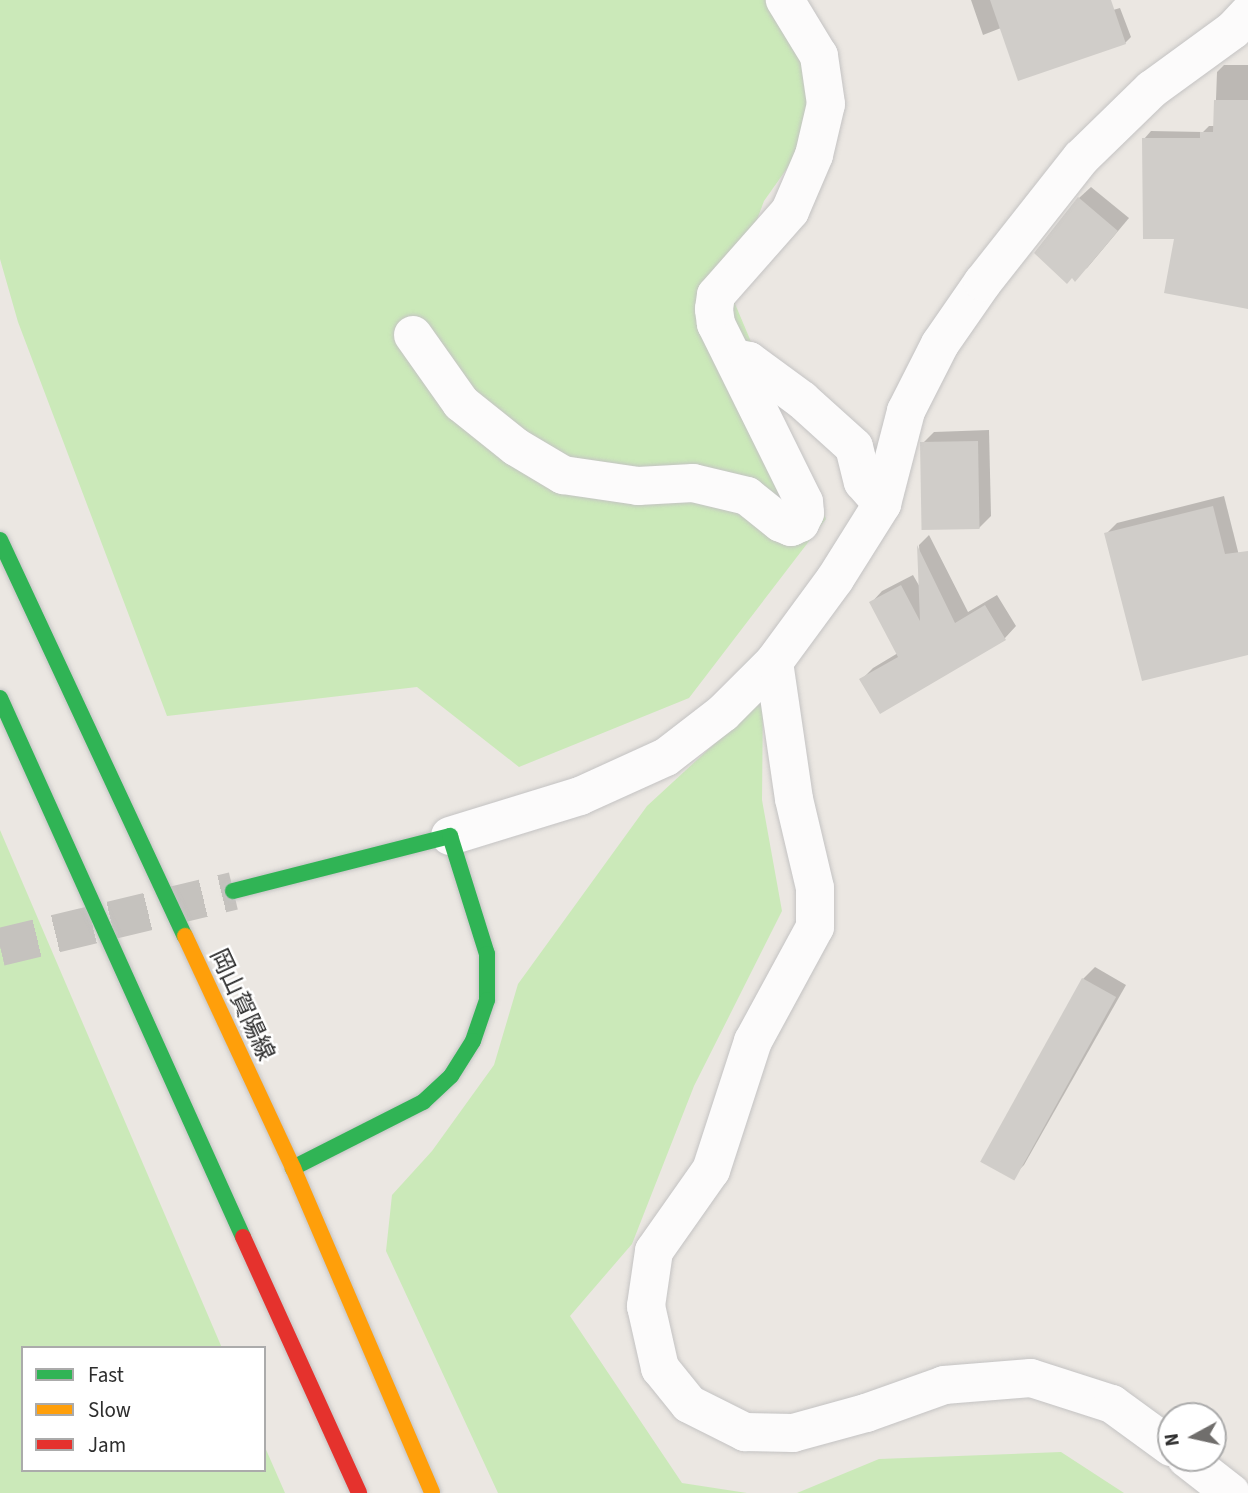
<!DOCTYPE html>
<html>
<head>
<meta charset="utf-8">
<style>
	body { margin:0 }
	#map { position:relative; width:1248px; height:1493px; overflow:hidden; background:#ebe7e2; font-family:"Source Sans 3","Noto Sans JP",sans-serif }
	div>[style] { position:absolute }
	[style*='--x'] { left:calc(var(--x)*1px); top:calc(var(--y)*1px); width:calc(var(--w)*1px); rotate:calc(var(--a)*1deg) }
	.green>* { inset:0; background:#cbe9b9 }
	.shadow>* { inset:0; background:#0003 }
	.building>* { inset:0; background:#d0cdc9; transform-origin:0 0 }
	.secondary-tunnel>* { height:38px; margin-top:-19px; transform-origin:0; background:repeating-linear-gradient(90deg,#c5c2be 0 38px,transparent 0 57px) }
	.roads { filter:drop-shadow(0 0 2px #c4c3c3) drop-shadow(0 0 2px #c4c3c3) }
	.street>* { height:38px; margin:-19px; padding:0 19px; transform-origin:19px; border-radius:19px; background:#fcfbfb }
	.fast>* { height:16px; margin:-8px; padding:0 8px; transform-origin:8px; border-radius:8px; background:#30b455 }
	.slow>* { height:16px; margin:-8px; padding:0 8px; transform-origin:8px; border-radius:8px; background:#ff9f0a }
	.jam>* { height:16px; margin:-8px; padding:0 8px; transform-origin:8px; border-radius:8px; background:#e5322d }
	span { translate:-50% -50%; white-space:nowrap; text-align:center; line-height:1.15; -webkit-text-stroke:5px #fff; paint-order:stroke }
	.street-label { font-size:24px; color:#2d2d2d }
	.legend { position:absolute; left:21px; top:1346px; width:245px; height:126px; box-sizing:border-box; background:#fff; border:2px solid #ababab; margin:0; padding:9px 12px; list-style:none; font-size:21px; color:#2d2d2d }
	.legend li { display:flex; align-items:center; gap:14px; height:35px }
	.legend b { width:35px; border:2px solid #ababab }
	.north { position:absolute; left:1157px; top:1402px; width:70px; height:70px; box-sizing:border-box; background:#fff; border:2px solid #ababab; border-radius:50%; rotate:262deg; font-size:19px; font-weight:700; line-height:28px; text-align:center; color:#2d2d2d }
	.north::after { content:''; display:block; margin:auto; width:24px; height:32px; background:#706e6c; clip-path:polygon(50% 0,100% 100%,50% 72%,0 100%) }
</style>
</head>
<body>
<div id="map">
	<div class="green">
		<i style="clip-path:polygon(0 0,785px 0,802px 24px,812px 133px,764px 201px,730px 292px,826px 519px,689px 698px,519px 767px,417px 687px,167px 716px,18px 322px,0 259px)"></i>
		<i style="clip-path:polygon(763px 699px,762px 800px,782px 911px,694px 1086px,632px 1244px,570px 1316px,682px 1483px,747px 1493px,498px 1493px,386px 1251px,392px 1195px,432px 1151px,494px 1065px,518px 984px,647px 806px)"></i>
		<i style="clip-path:polygon(0 830px,222px 1348px,23px 1348px,23px 1470px,264px 1470px,264px 1445px,285px 1493px,0 1493px)"></i>
		<i style="clip-path:polygon(1061px 1452px,1124px 1493px,797px 1493px,879px 1459px)"></i>
	</div>
	<div class="shadow">
		<i style="clip-path:polygon(971px 0,1110px 0,1113px 10px,1120px 8px,1131px 37px,1125px 43px,1001px 28px,983px 35px)"></i>
		<i style="clip-path:polygon(1224px 65px,1248px 65px,1248px 307px,1176px 237px,1144px 139px,1151px 131px,1203px 132px,1209px 126px,1215px 126px,1217px 72px)"></i>
		<i style="clip-path:polygon(1091px 187px,1129px 218px,1087px 268px,1072px 276px,1079px 198px)"></i>
		<i style="clip-path:polygon(989px 430px,991px 516px,979px 528px,922px 444px,934px 432px)"></i>
		<i style="clip-path:polygon(1224px 496px,1248px 591px,1248px 653px,1106px 534px,1117px 523px)"></i>
		<i style="clip-path:polygon(929px 535px,968px 612px,997px 595px,1016px 626px,1005px 638px,861px 680px,873px 668px,898px 653px,871px 603px,882px 591px,913px 575px,921px 589px,919px 545px)"></i>
		<i style="clip-path:polygon(1095px 967px,1126px 985px,1024px 1165px,1013px 1176px,1083px 979px)"></i>
	</div>
	<div class="building">
		<i style="clip-path:polygon(990px 0,1111px 0,1126px 44px,1018px 81px)"></i>
		<i style="clip-path:polygon(1214px 100px,1248px 100px,1248px 309px,1164px 293px,1174px 239px,1143px 239px,1142px 138px,1200px 138px,1200px 132px,1213px 132px)"></i>
		<i style="clip-path:polygon(1078px 197px,1118px 231px,1075px 282px,1072px 278px,1067px 284px,1034px 253px)"></i>
		<i style="left:978px;top:441px;width:88px;height:58px;rotate:89deg"></i>
		<i style="clip-path:polygon(1213px 506px,1225px 554px,1248px 551px,1248px 655px,1142px 681px,1104px 533px)"></i>
		<i style="clip-path:polygon(917px 545px,955px 623px,985px 605px,1006px 640px,880px 714px,859px 679px,898px 657px,869px 602px,901px 585px,920px 621px)"></i>
		<i style="left:1082px;top:978px;width:39px;height:210px;rotate:29deg"></i>
	</div>
	<div class="secondary-tunnel">
		<i style="--x:0;--y:947;--w:240;--a:-13.5"></i>
	</div>
	<div class="roads">
		<div class="street">
			<i style="--x:413;--y:335;--w:83;--a:54.8"></i>
			<i style="--x:461;--y:403;--w:70;--a:38.7"></i>
			<i style="--x:516;--y:447;--w:55;--a:30.8"></i>
			<i style="--x:563;--y:475;--w:76;--a:8.3"></i>
			<i style="--x:638;--y:486;--w:55;--a:-3.1"></i>
			<i style="--x:693;--y:483;--w:56;--a:13.5"></i>
			<i style="--x:747;--y:496;--w:43;--a:38.5"></i>
			<i style="--x:781;--y:523;--w:11;--a:22"></i>
			<i style="--x:791;--y:527;--w:10;--a:-24"></i>
			<i style="--x:800;--y:523;--w:11;--a:-63"></i>
			<i style="--x:805;--y:513;--w:11;--a:-95"></i>
			<i style="--x:804;--y:502;--w:199;--a:-116.3"></i>
			<i style="--x:716;--y:324;--w:15;--a:-98"></i>
			<i style="--x:714;--y:309;--w:14;--a:-82"></i>
			<i style="--x:716;--y:295;--w:112;--a:-48.6"></i>
			<i style="--x:790;--y:211;--w:61;--a:-66.8"></i>
			<i style="--x:814;--y:155;--w:52;--a:-76.8"></i>
			<i style="--x:826;--y:104;--w:49;--a:-98.3"></i>
			<i style="--x:819;--y:56;--w:66;--a:-121.3"></i>
			<i style="--x:734;--y:358;--w:15;--a:11"></i>
			<i style="--x:749;--y:361;--w:66;--a:36.3"></i>
			<i style="--x:802;--y:400;--w:70;--a:42.1"></i>
			<i style="--x:854;--y:447;--w:36;--a:76"></i>
			<i style="--x:863;--y:482;--w:29;--a:49"></i>
			<i style="--x:774;--y:662;--w:138;--a:81.7"></i>
			<i style="--x:794;--y:799;--w:91;--a:76.7"></i>
			<i style="--x:815;--y:888;--w:39;--a:90"></i>
			<i style="--x:815;--y:927;--w:130;--a:118.5"></i>
			<i style="--x:753;--y:1041;--w:136;--a:108"></i>
			<i style="--x:711;--y:1170;--w:99;--a:125.1"></i>
			<i style="--x:654;--y:1251;--w:56;--a:98.3"></i>
			<i style="--x:646;--y:1306;--w:64;--a:77.3"></i>
			<i style="--x:660;--y:1368;--w:46;--a:51.1"></i>
			<i style="--x:689;--y:1404;--w:63;--a:26.6"></i>
			<i style="--x:745;--y:1432;--w:48;--a:1.2"></i>
			<i style="--x:793;--y:1433;--w:76;--a:-15.3"></i>
			<i style="--x:866;--y:1413;--w:83;--a:-19.7"></i>
			<i style="--x:944;--y:1385;--w:87;--a:-4.6"></i>
			<i style="--x:1031;--y:1378;--w:85;--a:17.8"></i>
			<i style="--x:1112;--y:1404;--w:73;--a:36.1"></i>
			<i style="--x:450;--y:836;--w:136;--a:-17.1"></i>
			<i style="--x:580;--y:796;--w:94;--a:-24.4"></i>
			<i style="--x:666;--y:757;--w:72;--a:-37.7"></i>
			<i style="--x:723;--y:713;--w:72;--a:-45"></i>
			<i style="--x:774;--y:662;--w:103;--a:-53.7"></i>
			<i style="--x:835;--y:579;--w:89;--a:-57.9"></i>
			<i style="--x:882;--y:504;--w:96;--a:-75.5"></i>
			<i style="--x:906;--y:411;--w:75;--a:-63.1"></i>
			<i style="--x:940;--y:344;--w:75;--a:-55.3"></i>
			<i style="--x:983;--y:282;--w:158;--a:-51.7"></i>
			<i style="--x:1081;--y:158;--w:99;--a:-44.2"></i>
			<i style="--x:1152;--y:89;--w:100;--a:-36.1"></i>
			<i style="--x:1233;--y:30;--w:22;--a:-47"></i>
			<i style="--x:1186;--y:1458;--w:57;--a:37.9"></i>
		</div>
		<div class="fast">
			<i style="--x:0;--y:540;--w:437;--a:65"></i>
			<i style="--x:0;--y:698;--w:591;--a:65.73"></i>
			<i style="--x:233;--y:891;--w:224;--a:-14.2"></i>
			<i style="--x:450;--y:836;--w:124;--a:72.6"></i>
			<i style="--x:487;--y:954;--w:46;--a:90"></i>
			<i style="--x:487;--y:1000;--w:43;--a:108.9"></i>
			<i style="--x:473;--y:1041;--w:41;--a:122.2"></i>
			<i style="--x:451;--y:1076;--w:38;--a:137"></i>
			<i style="--x:423;--y:1102;--w:146;--a:153.1"></i>
		</div>
		<div class="slow">
			<i style="--x:185;--y:936;--w:256;--a:65"></i>
			<i style="--x:293;--y:1168;--w:353;--a:66.8"></i>
		</div>
		<div class="jam">
			<i style="--x:243;--y:1237;--w:281;--a:65.6"></i>
		</div>
	</div>
	<div class="street-label">
		<span style="left:242px;top:1005px;rotate:65deg">岡山賀陽線</span>
	</div>
	<ul class="legend">
	<li><b style="height:9px;background:#30b455"></b>Fast</li>
	<li><b style="height:9px;background:#ff9f0a"></b>Slow</li>
	<li><b style="height:9px;background:#e5322d"></b>Jam</li>
	</ul>
	<div class="north">N</div>
</div>
</body>
</html>
